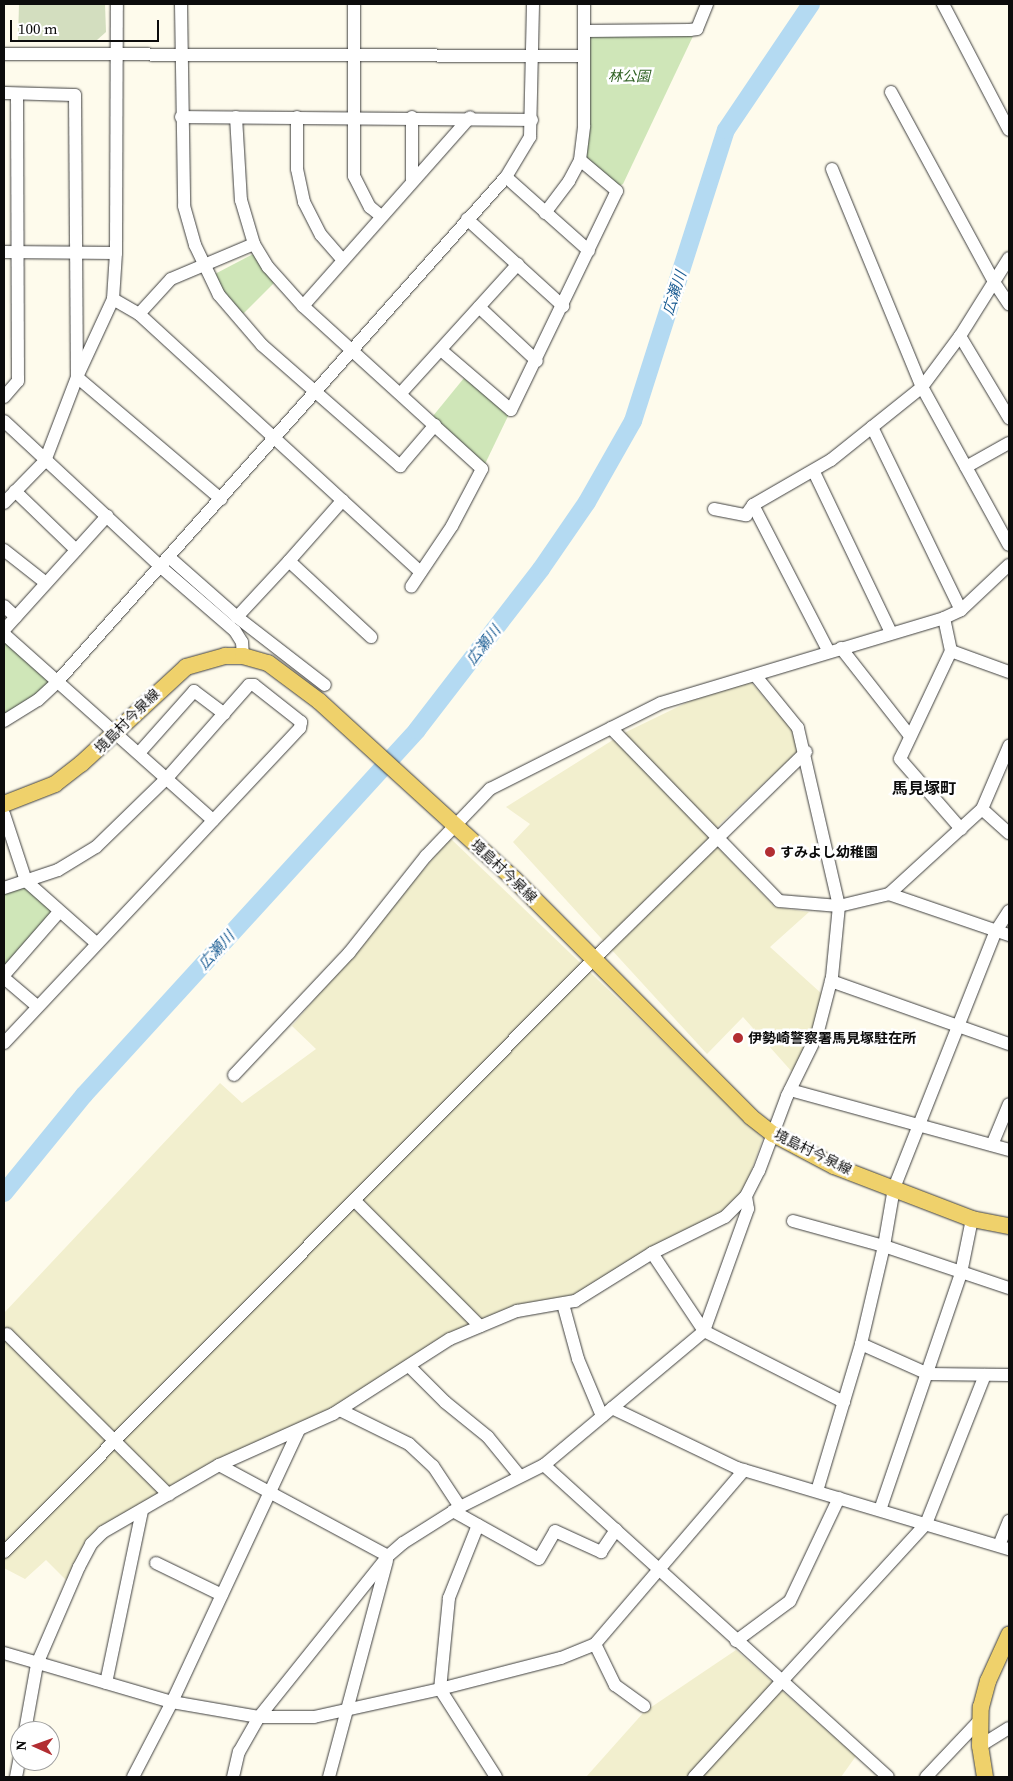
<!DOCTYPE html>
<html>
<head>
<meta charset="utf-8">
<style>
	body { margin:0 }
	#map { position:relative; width:1013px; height:1781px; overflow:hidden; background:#fefbec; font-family:"Source Serif 4","Noto Sans JP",serif }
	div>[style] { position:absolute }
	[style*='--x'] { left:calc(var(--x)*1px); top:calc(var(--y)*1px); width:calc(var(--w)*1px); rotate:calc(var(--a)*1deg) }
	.farmland>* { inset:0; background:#f2efce }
	.green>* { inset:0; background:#cfe6b8 }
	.cemetery>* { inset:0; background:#d3debf }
	.river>* { height:18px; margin:-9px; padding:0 9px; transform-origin:9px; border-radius:9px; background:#b4daf2 }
	.roads { filter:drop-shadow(0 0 1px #3f3f3f) drop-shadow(0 0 1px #3f3f3f) }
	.minor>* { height:12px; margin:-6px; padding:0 6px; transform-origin:6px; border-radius:6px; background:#fff }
	.major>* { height:16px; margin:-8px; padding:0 8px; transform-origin:8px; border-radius:8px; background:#efd16b }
	.dots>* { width:14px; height:14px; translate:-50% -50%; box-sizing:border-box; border:2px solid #fff; border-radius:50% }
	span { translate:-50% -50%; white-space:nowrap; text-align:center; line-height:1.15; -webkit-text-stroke:5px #fff; paint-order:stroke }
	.park-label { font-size:14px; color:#2d5f21; font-style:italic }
	.street-label { font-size:14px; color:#0c0c0c }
	.poi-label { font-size:14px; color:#0c0c0c; font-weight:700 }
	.left { translate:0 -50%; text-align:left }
	.water-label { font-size:15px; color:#1e5f95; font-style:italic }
	.quarter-label { font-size:16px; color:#0c0c0c; font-weight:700 }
	.frame { position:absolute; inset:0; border:5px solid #0c0c0c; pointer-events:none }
	.north { position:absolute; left:10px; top:1721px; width:50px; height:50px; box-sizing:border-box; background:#fff; border:1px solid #9e9e9e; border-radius:50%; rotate:272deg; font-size:14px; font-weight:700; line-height:20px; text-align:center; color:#0c0c0c }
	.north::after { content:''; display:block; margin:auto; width:18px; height:22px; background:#b22e32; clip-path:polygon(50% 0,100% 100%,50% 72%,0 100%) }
	.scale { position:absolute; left:10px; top:20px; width:149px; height:22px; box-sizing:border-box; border:2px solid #0c0c0c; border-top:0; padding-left:6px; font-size:15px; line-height:18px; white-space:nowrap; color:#0c0c0c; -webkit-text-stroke:4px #fff; paint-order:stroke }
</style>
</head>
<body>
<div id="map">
	<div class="farmland">
		<i style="clip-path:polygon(751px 682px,795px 733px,801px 749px,707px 836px,775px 907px,809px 912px,770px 947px,822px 994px,815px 1033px,793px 1073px,743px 1017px,707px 1054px,513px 842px,530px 824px,506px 807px,624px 733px,690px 701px)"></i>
		<i style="clip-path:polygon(450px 838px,763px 1138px,743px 1194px,725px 1214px,567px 1303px,472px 1323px,325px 1412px,89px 1539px,69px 1583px,46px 1560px,25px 1579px,4px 1568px,4px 1313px,220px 1083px,242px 1103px,316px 1049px,292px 1026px)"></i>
		<i style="clip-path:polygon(736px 1650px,856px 1756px,841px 1777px,586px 1777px,644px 1712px)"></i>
	</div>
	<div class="green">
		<i style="clip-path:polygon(694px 34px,623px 184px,619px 186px,586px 157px,589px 40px,593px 35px)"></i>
		<i style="clip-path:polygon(255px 253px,274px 283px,241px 316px,213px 275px)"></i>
		<i style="clip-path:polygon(464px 378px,509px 414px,485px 464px,433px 416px)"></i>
		<i style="clip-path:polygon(4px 640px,49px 678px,47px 686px,4px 717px)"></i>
		<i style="clip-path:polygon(25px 887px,50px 910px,50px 915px,4px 967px,4px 893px)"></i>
	</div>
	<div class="cemetery">
		<i style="clip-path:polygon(19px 4px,105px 4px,106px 32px,97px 40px,18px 40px)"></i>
	</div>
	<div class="river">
		<i style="--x:4;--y:1193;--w:127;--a:-50.8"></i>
		<i style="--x:84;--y:1095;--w:494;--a:-47.6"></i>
		<i style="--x:417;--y:730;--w:203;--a:-52.4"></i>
		<i style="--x:541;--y:569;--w:81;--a:-55.5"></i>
		<i style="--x:587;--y:502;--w:93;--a:-60.4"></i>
		<i style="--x:633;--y:421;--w:305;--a:-72.3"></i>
		<i style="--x:726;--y:130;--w:152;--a:-56"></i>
	</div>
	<div class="roads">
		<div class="minor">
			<i style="--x:181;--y:4;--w:202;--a:89.1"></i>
			<i style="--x:184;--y:206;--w:41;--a:74.2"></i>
			<i style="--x:195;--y:245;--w:55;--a:64.4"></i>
			<i style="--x:219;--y:295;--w:66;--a:49.3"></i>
			<i style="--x:262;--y:345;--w:184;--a:41.2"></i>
			<i style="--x:400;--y:466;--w:54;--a:-49.5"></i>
			<i style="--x:354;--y:4;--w:172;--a:90"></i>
			<i style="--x:354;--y:176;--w:35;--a:63"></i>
			<i style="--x:370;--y:207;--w:14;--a:39"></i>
			<i style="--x:943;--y:4;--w:142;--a:62.4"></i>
			<i style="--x:585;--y:31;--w:105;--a:-0.5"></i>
			<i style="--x:690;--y:30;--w:7;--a:-8"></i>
			<i style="--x:697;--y:29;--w:27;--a:-68"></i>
			<i style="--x:4;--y:54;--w:580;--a:0.2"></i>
			<i style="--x:891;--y:92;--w:216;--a:61.5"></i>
			<i style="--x:994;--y:282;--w:27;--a:56"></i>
			<i style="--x:4;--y:93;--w:71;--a:1.6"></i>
			<i style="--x:75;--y:95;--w:282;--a:89.6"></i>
			<i style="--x:77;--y:377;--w:189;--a:40.3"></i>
			<i style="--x:181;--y:117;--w:351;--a:0.5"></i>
			<i style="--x:236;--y:117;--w:83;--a:86.6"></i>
			<i style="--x:241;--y:200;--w:46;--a:73.5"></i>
			<i style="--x:254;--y:244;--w:27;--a:59"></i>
			<i style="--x:268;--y:267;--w:52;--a:48.1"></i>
			<i style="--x:303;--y:306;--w:242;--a:42.3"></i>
			<i style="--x:482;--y:469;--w:64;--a:117.8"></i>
			<i style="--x:452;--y:526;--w:73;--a:123.9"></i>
			<i style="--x:297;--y:117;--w:52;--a:90"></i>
			<i style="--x:297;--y:169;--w:34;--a:78"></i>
			<i style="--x:304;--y:202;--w:37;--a:63"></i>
			<i style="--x:321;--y:235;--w:33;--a:49"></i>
			<i style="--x:832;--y:169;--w:236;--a:67.6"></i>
			<i style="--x:922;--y:387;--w:180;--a:61.2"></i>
			<i style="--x:506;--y:177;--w:111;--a:41.7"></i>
			<i style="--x:412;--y:180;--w:63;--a:-90"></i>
			<i style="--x:545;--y:213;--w:40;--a:-53"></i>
			<i style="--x:569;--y:181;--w:24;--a:-62"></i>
			<i style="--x:580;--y:160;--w:34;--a:-83"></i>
			<i style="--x:584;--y:126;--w:122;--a:-90"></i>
			<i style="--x:467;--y:219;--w:130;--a:42.2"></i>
			<i style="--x:4;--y:252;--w:112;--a:0.5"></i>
			<i style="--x:113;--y:299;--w:30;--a:30"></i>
			<i style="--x:139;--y:314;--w:382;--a:42.5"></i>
			<i style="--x:303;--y:306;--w:252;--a:-48.5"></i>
			<i style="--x:479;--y:307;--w:79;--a:43"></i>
			<i style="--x:139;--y:314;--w:47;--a:-47.6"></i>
			<i style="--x:171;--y:279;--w:90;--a:-22.9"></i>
			<i style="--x:960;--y:336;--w:96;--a:59.1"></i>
			<i style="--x:441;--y:350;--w:92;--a:40.6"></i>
			<i style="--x:511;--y:410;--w:243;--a:-64.2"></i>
			<i style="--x:617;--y:191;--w:48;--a:-140"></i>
			<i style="--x:401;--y:393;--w:174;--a:-47.8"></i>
			<i style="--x:4;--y:397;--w:21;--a:-49"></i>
			<i style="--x:18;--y:381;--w:287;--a:-90.2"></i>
			<i style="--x:4;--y:421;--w:216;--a:42.9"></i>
			<i style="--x:162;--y:568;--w:96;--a:40.8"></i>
			<i style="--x:235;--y:631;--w:13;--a:58"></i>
			<i style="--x:242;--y:642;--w:14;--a:86"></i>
			<i style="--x:872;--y:427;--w:203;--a:64.1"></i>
			<i style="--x:966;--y:467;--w:49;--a:-29.2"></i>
			<i style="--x:814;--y:472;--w:178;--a:64.4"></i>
			<i style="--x:15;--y:491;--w:85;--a:44"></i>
			<i style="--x:4;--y:503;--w:59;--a:-45.7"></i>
			<i style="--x:45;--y:461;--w:90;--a:-69.1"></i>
			<i style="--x:77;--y:377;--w:86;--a:-65.2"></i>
			<i style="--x:113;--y:299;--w:46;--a:-86.3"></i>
			<i style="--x:116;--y:253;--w:249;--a:-89.8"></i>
			<i style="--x:753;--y:505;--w:165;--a:62.7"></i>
			<i style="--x:714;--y:509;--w:33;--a:11"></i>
			<i style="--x:746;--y:515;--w:12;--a:-55"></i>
			<i style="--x:753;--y:505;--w:90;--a:-30"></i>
			<i style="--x:831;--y:460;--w:117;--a:-38.7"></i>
			<i style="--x:922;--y:387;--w:64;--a:-53.3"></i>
			<i style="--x:960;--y:336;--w:92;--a:-57.9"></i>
			<i style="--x:4;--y:550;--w:53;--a:38.2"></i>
			<i style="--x:170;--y:558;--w:89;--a:41.4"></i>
			<i style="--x:237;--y:617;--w:111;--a:37.7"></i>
			<i style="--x:289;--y:561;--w:81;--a:-48.5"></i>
			<i style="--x:4;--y:606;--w:16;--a:43"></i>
			<i style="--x:237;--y:617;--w:76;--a:-47.1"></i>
			<i style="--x:289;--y:561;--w:112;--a:42.8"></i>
			<i style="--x:944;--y:618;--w:34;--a:78"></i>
			<i style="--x:951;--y:651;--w:62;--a:19.9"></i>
			<i style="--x:4;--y:630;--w:154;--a:-47.9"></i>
			<i style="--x:4;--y:634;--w:280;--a:41.7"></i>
			<i style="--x:841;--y:648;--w:112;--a:51.9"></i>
			<i style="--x:951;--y:651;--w:119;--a:115.3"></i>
			<i style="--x:900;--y:759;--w:93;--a:48.9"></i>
			<i style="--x:4;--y:721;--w:40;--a:-32"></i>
			<i style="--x:38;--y:700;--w:26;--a:-43"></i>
			<i style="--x:57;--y:682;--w:676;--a:-48.36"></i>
			<i style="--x:506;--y:177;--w:47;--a:-59"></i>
			<i style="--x:530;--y:137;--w:133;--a:-88.7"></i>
			<i style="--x:611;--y:728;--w:241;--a:45.8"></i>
			<i style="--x:779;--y:901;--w:60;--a:4.8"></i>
			<i style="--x:839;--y:906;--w:51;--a:-13.5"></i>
			<i style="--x:889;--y:894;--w:126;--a:-42.4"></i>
			<i style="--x:982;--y:809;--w:69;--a:-66.8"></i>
			<i style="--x:139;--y:753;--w:83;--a:-48.4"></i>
			<i style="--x:194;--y:691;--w:38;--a:37"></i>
			<i style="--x:982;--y:809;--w:36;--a:42"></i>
			<i style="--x:4;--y:814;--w:71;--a:71.8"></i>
			<i style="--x:26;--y:881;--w:94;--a:41.5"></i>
			<i style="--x:4;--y:888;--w:57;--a:-18.4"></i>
			<i style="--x:58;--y:870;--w:44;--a:-31.2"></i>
			<i style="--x:96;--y:847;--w:99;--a:-44.2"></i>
			<i style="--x:167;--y:778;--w:124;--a:-48.6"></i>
			<i style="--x:249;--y:685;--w:5;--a:0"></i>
			<i style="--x:254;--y:685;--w:60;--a:38.2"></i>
			<i style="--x:301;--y:722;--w:6;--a:99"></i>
			<i style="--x:300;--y:728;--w:432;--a:133.2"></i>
			<i style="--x:889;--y:894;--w:127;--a:18.9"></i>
			<i style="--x:4;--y:975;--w:84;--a:-48.9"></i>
			<i style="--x:4;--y:978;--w:43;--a:40.3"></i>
			<i style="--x:831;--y:981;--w:189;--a:19.5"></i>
			<i style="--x:234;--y:1075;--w:168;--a:-46.7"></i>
			<i style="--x:349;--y:953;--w:124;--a:-51.6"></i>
			<i style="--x:426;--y:856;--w:93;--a:-46.3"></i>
			<i style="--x:490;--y:789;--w:191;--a:-26.7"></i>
			<i style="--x:661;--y:703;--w:295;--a:-16.7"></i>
			<i style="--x:944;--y:618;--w:19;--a:-25"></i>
			<i style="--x:961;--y:610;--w:66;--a:-43.2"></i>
			<i style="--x:790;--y:1090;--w:227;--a:15.3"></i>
			<i style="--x:992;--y:1145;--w:44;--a:-67.5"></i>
			<i style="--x:355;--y:1201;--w:177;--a:45"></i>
			<i style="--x:793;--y:1221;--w:94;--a:15.4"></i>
			<i style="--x:884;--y:1246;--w:132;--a:18.6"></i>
			<i style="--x:652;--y:1253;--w:94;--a:56.3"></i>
			<i style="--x:704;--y:1331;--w:157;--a:26.9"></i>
			<i style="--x:563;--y:1304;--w:57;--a:74.7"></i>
			<i style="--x:578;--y:1359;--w:62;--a:67.2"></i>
			<i style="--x:7;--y:1334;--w:228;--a:44.8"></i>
			<i style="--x:861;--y:1344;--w:73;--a:24.1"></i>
			<i style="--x:928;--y:1374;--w:81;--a:0.7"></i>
			<i style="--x:409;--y:1366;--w:51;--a:45"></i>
			<i style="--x:445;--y:1402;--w:55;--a:39.1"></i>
			<i style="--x:488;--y:1437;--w:49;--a:50.8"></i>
			<i style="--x:612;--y:1408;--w:139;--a:25.6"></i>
			<i style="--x:737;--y:1468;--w:284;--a:16.6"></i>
			<i style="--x:340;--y:1410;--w:77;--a:26.2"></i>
			<i style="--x:409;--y:1444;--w:33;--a:43"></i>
			<i style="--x:433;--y:1466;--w:49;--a:56.6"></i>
			<i style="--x:219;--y:1465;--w:192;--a:28.3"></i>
			<i style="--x:544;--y:1465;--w:464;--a:42.2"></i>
			<i style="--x:817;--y:1491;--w:153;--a:-73.3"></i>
			<i style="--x:861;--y:1344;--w:101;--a:-76.8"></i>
			<i style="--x:884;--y:1246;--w:59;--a:-80.2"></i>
			<i style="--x:894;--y:1188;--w:277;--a:-68.4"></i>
			<i style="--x:996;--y:931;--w:24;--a:-57"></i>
			<i style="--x:880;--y:1510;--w:250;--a:-71.1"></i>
			<i style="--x:961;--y:1273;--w:55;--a:-78.5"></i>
			<i style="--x:453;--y:1511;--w:98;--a:29.2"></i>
			<i style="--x:539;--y:1559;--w:32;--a:-60"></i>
			<i style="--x:555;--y:1531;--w:51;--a:24.5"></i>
			<i style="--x:601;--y:1552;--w:27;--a:-56"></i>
			<i style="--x:478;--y:1525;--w:79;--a:111.7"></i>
			<i style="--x:449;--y:1598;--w:91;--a:95.6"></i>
			<i style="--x:440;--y:1689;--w:104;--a:57.5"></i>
			<i style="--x:1000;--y:1543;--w:24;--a:-68"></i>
			<i style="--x:4;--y:1552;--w:852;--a:-45.14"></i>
			<i style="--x:605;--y:948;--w:281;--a:-44.3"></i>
			<i style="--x:156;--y:1563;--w:73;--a:25.9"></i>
			<i style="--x:736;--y:1641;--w:67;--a:-36.5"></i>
			<i style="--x:790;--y:1601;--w:114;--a:-64.6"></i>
			<i style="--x:595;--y:1644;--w:46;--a:64"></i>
			<i style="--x:615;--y:1685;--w:36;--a:36"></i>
			<i style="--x:4;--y:1653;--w:175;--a:16.3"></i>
			<i style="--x:172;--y:1702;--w:88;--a:9.8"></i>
			<i style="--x:259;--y:1717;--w:55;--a:0"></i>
			<i style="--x:314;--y:1717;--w:129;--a:-12.5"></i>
			<i style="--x:440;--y:1689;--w:125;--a:-14.4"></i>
			<i style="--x:561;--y:1658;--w:37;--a:-22"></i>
			<i style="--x:595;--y:1644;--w:229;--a:-49.4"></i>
			<i style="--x:106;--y:1683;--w:177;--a:-78.2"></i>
			<i style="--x:25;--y:1731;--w:68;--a:-79.8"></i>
			<i style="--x:37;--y:1664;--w:106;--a:-66.6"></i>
			<i style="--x:79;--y:1567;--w:26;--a:-62"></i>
			<i style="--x:91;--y:1544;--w:17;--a:-45"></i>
			<i style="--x:103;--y:1532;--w:134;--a:-30"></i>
			<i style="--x:219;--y:1465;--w:125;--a:-24.1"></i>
			<i style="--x:333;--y:1414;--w:139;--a:-32.7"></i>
			<i style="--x:450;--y:1339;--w:73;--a:-22.7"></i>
			<i style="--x:517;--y:1311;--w:59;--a:-9.8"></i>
			<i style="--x:575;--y:1301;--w:91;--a:-31.9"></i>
			<i style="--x:652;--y:1253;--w:81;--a:-26.3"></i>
			<i style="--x:725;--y:1217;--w:30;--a:-45"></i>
			<i style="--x:746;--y:1196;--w:28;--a:-63"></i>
			<i style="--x:759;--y:1171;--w:80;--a:-69.5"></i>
			<i style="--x:787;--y:1096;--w:68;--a:-63.8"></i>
			<i style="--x:817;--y:1035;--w:60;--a:-75.5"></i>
			<i style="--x:832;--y:977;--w:71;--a:-84.4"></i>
			<i style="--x:839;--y:906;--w:183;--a:-103"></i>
			<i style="--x:798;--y:728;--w:68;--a:-129.1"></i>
			<i style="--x:980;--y:1746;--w:34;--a:-32"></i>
			<i style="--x:16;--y:1777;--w:21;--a:-79"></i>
			<i style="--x:133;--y:1777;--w:85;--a:-62.5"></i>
			<i style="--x:172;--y:1702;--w:300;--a:-65"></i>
			<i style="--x:233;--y:1777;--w:26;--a:-77"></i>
			<i style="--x:239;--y:1752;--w:40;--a:-60.3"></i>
			<i style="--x:259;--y:1717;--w:206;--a:-51.3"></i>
			<i style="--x:388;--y:1556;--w:20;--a:-41"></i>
			<i style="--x:403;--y:1543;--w:67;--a:-32.3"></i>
			<i style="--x:460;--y:1507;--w:94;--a:-26.6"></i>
			<i style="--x:544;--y:1465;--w:209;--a:-39.9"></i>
			<i style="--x:704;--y:1331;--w:130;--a:-70.2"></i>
			<i style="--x:748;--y:1209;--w:13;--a:-99"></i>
			<i style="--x:329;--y:1777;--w:224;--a:-75"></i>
			<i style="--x:694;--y:1777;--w:343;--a:-47.5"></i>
			<i style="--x:926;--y:1524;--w:160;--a:-68.4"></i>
			<i style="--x:926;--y:1777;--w:77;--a:-46.6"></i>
		</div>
		<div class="major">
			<i style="--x:4;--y:804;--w:55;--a:-21.4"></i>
			<i style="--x:55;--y:784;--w:33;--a:-38"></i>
			<i style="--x:81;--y:764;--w:143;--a:-42.7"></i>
			<i style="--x:186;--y:667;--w:41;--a:-15.8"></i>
			<i style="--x:225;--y:656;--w:18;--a:0"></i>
			<i style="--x:243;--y:656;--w:26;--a:16"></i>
			<i style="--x:268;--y:663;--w:64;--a:36.7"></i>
			<i style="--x:319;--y:701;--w:263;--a:42.4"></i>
			<i style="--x:513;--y:878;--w:337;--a:45.1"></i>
			<i style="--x:751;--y:1117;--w:28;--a:38"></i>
			<i style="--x:773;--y:1134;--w:69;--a:27.7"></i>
			<i style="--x:834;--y:1166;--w:148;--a:21"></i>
			<i style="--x:972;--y:1219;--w:38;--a:11"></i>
			<i style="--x:985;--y:1777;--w:31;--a:-99"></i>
			<i style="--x:980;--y:1746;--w:39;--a:-89"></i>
			<i style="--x:981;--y:1707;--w:27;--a:-75"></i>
			<i style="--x:988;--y:1681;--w:51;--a:-65.5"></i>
		</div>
	</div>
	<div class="dots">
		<i style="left:770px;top:852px;background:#b22e32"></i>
		<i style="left:738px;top:1038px;background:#b22e32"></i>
	</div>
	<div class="park-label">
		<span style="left:629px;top:76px">林公園</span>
	</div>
	<div class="street-label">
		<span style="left:127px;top:721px;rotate:-45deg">境島村今泉線</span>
		<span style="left:504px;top:871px;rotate:43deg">境島村今泉線</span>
		<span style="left:813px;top:1152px;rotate:26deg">境島村今泉線</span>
	</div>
	<div class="poi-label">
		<span class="left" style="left:780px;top:852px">すみよし幼稚園</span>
		<span class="left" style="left:748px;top:1038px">伊勢崎警察署馬見塚駐在所</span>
	</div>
	<div class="water-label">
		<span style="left:674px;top:293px;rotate:-72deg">広瀬川</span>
		<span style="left:483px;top:645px;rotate:-52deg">広瀬川</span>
		<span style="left:216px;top:950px;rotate:-48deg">広瀬川</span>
	</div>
	<div class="quarter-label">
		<span style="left:924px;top:788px">馬見塚町</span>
	</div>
	<div class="frame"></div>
	<div class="north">N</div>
	<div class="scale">100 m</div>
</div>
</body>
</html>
